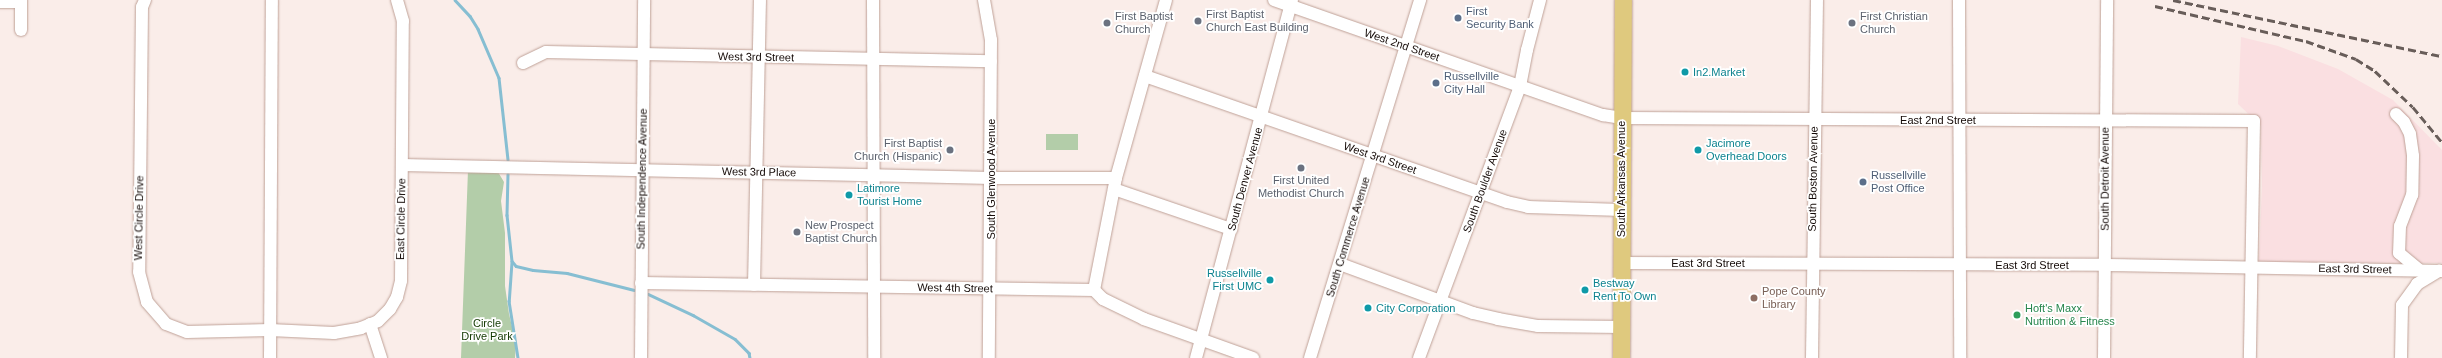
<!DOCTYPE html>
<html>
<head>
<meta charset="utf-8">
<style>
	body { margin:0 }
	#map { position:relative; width:2442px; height:358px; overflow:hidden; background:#faede9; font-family:Arial,sans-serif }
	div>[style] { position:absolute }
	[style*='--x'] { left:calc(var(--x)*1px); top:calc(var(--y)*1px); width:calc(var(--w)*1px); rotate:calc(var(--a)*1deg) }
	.industrial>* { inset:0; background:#fadfe1 }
	.green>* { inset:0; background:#b3cda9; transform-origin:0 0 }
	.stream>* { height:2.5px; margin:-1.25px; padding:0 1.25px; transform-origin:1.25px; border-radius:1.25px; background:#86bed2 }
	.roads { filter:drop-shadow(0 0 1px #bfa197) drop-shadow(0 0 1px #bfa197) }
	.minor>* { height:12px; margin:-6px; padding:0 6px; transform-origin:6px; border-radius:6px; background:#fff }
	.highway>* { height:17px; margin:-8.5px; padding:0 8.5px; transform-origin:8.5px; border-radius:8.5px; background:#dfc97e }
	.rail>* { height:2.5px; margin-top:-1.25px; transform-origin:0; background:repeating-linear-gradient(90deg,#685d59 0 8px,transparent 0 12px) }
	.dots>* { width:11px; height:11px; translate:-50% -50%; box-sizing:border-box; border:2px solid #fff; border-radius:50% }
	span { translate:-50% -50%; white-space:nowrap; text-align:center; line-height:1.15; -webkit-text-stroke:3.5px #fff; paint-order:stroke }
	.service-label { font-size:11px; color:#4e5e75 }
	.left { translate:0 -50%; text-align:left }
	.worship-label { font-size:11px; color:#5b616d }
	.right { translate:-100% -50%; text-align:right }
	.street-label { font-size:11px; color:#140a07 }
	.culture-label { font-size:11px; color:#0d838f }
	.education-label { font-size:11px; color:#785e54 }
	.leisure-label { font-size:11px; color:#27864d }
	.park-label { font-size:11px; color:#123800 }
</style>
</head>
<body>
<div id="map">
	<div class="industrial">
		<i style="clip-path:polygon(2241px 37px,2278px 46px,2338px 69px,2393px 100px,2442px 150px,2442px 263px,2259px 262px,2262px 187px,2261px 126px,2238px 104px)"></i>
	</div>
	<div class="green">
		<i style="left:1046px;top:134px;width:32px;height:16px"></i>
		<i style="clip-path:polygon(468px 170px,498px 172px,504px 182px,501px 201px,505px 233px,505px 286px,509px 314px,516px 343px,515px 358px,461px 358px)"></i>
	</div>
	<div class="stream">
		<i style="--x:455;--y:0;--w:22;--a:47"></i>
		<i style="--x:470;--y:16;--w:15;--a:58"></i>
		<i style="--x:478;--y:29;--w:53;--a:66.8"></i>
		<i style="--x:499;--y:78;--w:82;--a:83.7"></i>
		<i style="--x:508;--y:174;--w:41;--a:91.4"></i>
		<i style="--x:507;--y:215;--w:46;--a:83.8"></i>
		<i style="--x:512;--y:261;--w:6;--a:51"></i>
		<i style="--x:516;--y:266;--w:17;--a:13"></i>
		<i style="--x:533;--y:270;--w:34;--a:5"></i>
		<i style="--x:567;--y:273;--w:69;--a:14.2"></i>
		<i style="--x:512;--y:262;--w:39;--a:94"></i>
		<i style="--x:509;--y:301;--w:58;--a:81"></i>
		<i style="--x:648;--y:294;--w:50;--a:25"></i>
		<i style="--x:693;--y:315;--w:48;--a:29.7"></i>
		<i style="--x:735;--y:339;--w:20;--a:45"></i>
		<i style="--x:749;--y:353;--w:5;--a:79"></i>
	</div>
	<div class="roads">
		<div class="minor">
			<i style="--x:145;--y:0;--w:8;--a:113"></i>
			<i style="--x:142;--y:7;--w:265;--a:90.6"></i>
			<i style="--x:139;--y:272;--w:31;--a:75"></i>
			<i style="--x:147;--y:302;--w:29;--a:49"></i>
			<i style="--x:166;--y:324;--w:22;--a:21"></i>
			<i style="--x:187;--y:332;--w:83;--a:-1.4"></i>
			<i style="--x:270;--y:330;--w:64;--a:2.7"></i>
			<i style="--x:334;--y:333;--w:27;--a:-10"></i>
			<i style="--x:361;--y:328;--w:18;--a:-22"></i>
			<i style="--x:378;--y:321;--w:17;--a:-45"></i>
			<i style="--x:390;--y:309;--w:14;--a:-60"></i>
			<i style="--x:397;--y:297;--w:16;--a:-76"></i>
			<i style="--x:401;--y:281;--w:260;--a:-89.6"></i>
			<i style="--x:403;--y:21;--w:22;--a:-106"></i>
			<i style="--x:873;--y:0;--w:358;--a:89.8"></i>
			<i style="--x:984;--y:0;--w:41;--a:80.1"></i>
			<i style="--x:991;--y:40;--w:318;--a:90.4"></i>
			<i style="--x:1274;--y:0;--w:349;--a:19.3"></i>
			<i style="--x:1603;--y:115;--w:19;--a:9"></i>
			<i style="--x:1622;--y:118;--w:632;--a:0.27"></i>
			<i style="--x:2254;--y:121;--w:237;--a:91"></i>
			<i style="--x:1959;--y:0;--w:358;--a:89.8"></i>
			<i style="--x:0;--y:2;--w:21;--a:0"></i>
			<i style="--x:21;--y:30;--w:30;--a:-90"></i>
			<i style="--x:523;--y:63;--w:25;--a:-26"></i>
			<i style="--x:546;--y:52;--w:445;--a:1.2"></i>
			<i style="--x:1145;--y:76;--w:383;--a:19.2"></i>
			<i style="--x:1507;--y:202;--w:22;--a:13"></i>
			<i style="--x:1528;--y:207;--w:93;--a:1.8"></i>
			<i style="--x:2396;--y:114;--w:11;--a:45"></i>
			<i style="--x:2404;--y:122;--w:13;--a:63"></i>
			<i style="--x:2410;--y:134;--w:22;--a:82"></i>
			<i style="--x:2413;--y:156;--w:39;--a:91"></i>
			<i style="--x:2412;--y:195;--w:33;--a:111"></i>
			<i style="--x:2400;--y:226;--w:27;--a:92"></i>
			<i style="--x:2399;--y:253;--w:26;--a:40"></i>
			<i style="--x:402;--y:165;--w:589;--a:1.26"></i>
			<i style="--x:991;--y:178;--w:125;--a:0"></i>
			<i style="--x:1114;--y:189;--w:124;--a:18.9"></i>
			<i style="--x:1621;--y:263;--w:484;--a:0.2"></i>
			<i style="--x:2105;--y:265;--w:337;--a:1"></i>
			<i style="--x:1340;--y:264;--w:142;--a:20.2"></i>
			<i style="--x:1473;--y:313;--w:26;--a:13"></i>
			<i style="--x:1498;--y:319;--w:41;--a:9.9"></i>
			<i style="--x:1538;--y:326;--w:83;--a:0.7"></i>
			<i style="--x:641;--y:283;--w:453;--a:0.9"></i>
			<i style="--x:1094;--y:290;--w:13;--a:45"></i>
			<i style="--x:1103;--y:299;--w:46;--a:26"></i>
			<i style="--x:1144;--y:319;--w:116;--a:19.7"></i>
			<i style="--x:754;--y:285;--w:285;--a:-88.8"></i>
			<i style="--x:1094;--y:290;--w:114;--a:-78.9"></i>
			<i style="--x:1116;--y:178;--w:185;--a:-74.3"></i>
			<i style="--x:370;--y:324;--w:36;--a:72"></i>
			<i style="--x:270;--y:358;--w:358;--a:-89.7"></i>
			<i style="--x:641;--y:358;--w:358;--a:-89.5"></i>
			<i style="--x:1196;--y:358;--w:371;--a:-75"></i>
			<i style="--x:1310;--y:358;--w:375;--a:-72.9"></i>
			<i style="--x:1419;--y:358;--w:290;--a:-69.6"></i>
			<i style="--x:1520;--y:86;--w:37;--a:-79"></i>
			<i style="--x:1527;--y:50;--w:52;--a:-75.4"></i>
			<i style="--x:1812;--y:358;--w:358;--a:-89.2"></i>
			<i style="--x:2104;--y:358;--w:358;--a:-89.5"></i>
			<i style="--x:2401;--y:358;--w:53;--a:-88.9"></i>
			<i style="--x:2402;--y:305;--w:26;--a:-54"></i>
			<i style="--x:2417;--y:284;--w:26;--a:-31"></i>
		</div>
		<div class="highway">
			<i style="--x:1621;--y:358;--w:358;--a:-89.7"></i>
		</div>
	</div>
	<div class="rail">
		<i style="--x:2173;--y:0;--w:275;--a:11.8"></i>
		<i style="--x:2155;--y:6;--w:155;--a:13.1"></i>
		<i style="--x:2306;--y:41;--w:53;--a:19.8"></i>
		<i style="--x:2356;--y:59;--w:22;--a:32"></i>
		<i style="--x:2375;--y:71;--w:52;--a:43.5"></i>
		<i style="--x:2413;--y:107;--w:45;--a:50.4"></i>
	</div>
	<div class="dots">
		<i style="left:1458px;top:18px;background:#5c6f8a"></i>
		<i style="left:1198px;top:21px;background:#6b7280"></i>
		<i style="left:1107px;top:23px;background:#6b7280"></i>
		<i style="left:1852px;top:23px;background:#6b7280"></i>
		<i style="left:1685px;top:72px;background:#0f9aa8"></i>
		<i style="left:1436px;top:83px;background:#5c6f8a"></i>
		<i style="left:950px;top:150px;background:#6b7280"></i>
		<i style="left:1698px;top:150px;background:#0f9aa8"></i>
		<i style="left:1301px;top:168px;background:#6b7280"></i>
		<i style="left:1863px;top:182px;background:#5c6f8a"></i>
		<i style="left:849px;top:195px;background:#0f9aa8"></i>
		<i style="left:797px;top:232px;background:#6b7280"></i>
		<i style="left:1270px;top:280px;background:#0f9aa8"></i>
		<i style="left:1585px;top:290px;background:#0f9aa8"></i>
		<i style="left:1754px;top:298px;background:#8d6e63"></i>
		<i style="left:1368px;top:308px;background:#0f9aa8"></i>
		<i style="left:2017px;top:315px;background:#2e9e5b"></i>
	</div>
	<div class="service-label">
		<span class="left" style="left:1466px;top:18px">First<br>Security Bank</span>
		<span class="left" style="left:1444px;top:83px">Russellville<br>City Hall</span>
		<span class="left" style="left:1871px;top:182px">Russellville<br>Post Office</span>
	</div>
	<div class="worship-label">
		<span class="left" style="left:1206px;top:21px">First Baptist<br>Church East Building</span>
		<span class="left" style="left:1115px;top:23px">First Baptist<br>Church</span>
		<span class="left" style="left:1860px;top:23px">First Christian<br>Church</span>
		<span class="right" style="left:942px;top:150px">First Baptist<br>Church (Hispanic)</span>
		<span style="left:1301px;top:187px">First United<br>Methodist Church</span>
		<span class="left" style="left:805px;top:232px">New Prospect<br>Baptist Church</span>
	</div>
	<div class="street-label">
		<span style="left:1402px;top:45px;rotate:19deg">West 2nd Street</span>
		<span style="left:756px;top:57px;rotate:1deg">West 3rd Street</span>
		<span style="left:1938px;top:120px">East 2nd Street</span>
		<span style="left:1380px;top:158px;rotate:19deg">West 3rd Street</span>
		<span style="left:759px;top:172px;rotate:1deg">West 3rd Place</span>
		<span style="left:642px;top:179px;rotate:-89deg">South Independence Avenue</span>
		<span style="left:991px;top:179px;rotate:-90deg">South Glenwood Avenue</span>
		<span style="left:1245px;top:179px;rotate:-75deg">South Denver Avenue</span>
		<span style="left:1621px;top:179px;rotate:-90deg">South Arkansas Avenue</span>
		<span style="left:1813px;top:179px;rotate:-89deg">South Boston Avenue</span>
		<span style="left:2105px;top:179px;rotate:-90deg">South Detroit Avenue</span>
		<span style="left:1485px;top:181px;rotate:-70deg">South Boulder Avenue</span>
		<span style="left:139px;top:218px;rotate:-89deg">West Circle Drive</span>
		<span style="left:401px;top:219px;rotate:-89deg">East Circle Drive</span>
		<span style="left:1348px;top:237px;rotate:-73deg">South Commerce Avenue</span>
		<span style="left:1708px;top:263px">East 3rd Street</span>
		<span style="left:2032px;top:265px">East 3rd Street</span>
		<span style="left:2355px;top:269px;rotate:1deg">East 3rd Street</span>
		<span style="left:955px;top:288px;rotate:1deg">West 4th Street</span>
	</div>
	<div class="culture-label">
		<span class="left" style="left:1693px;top:72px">In2.Market</span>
		<span class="left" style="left:1706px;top:150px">Jacimore<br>Overhead Doors</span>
		<span class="left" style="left:857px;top:195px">Latimore<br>Tourist Home</span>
		<span class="right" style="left:1262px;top:280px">Russellville<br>First UMC</span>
		<span class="left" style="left:1593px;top:290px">Bestway<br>Rent To Own</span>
		<span class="left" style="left:1376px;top:308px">City Corporation</span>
	</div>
	<div class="education-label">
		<span class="left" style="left:1762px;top:298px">Pope County<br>Library</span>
	</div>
	<div class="leisure-label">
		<span class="left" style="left:2025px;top:315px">Hoft's Maxx<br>Nutrition &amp; Fitness</span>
	</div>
	<div class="park-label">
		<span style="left:487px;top:330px">Circle<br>Drive Park</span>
	</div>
</div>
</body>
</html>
